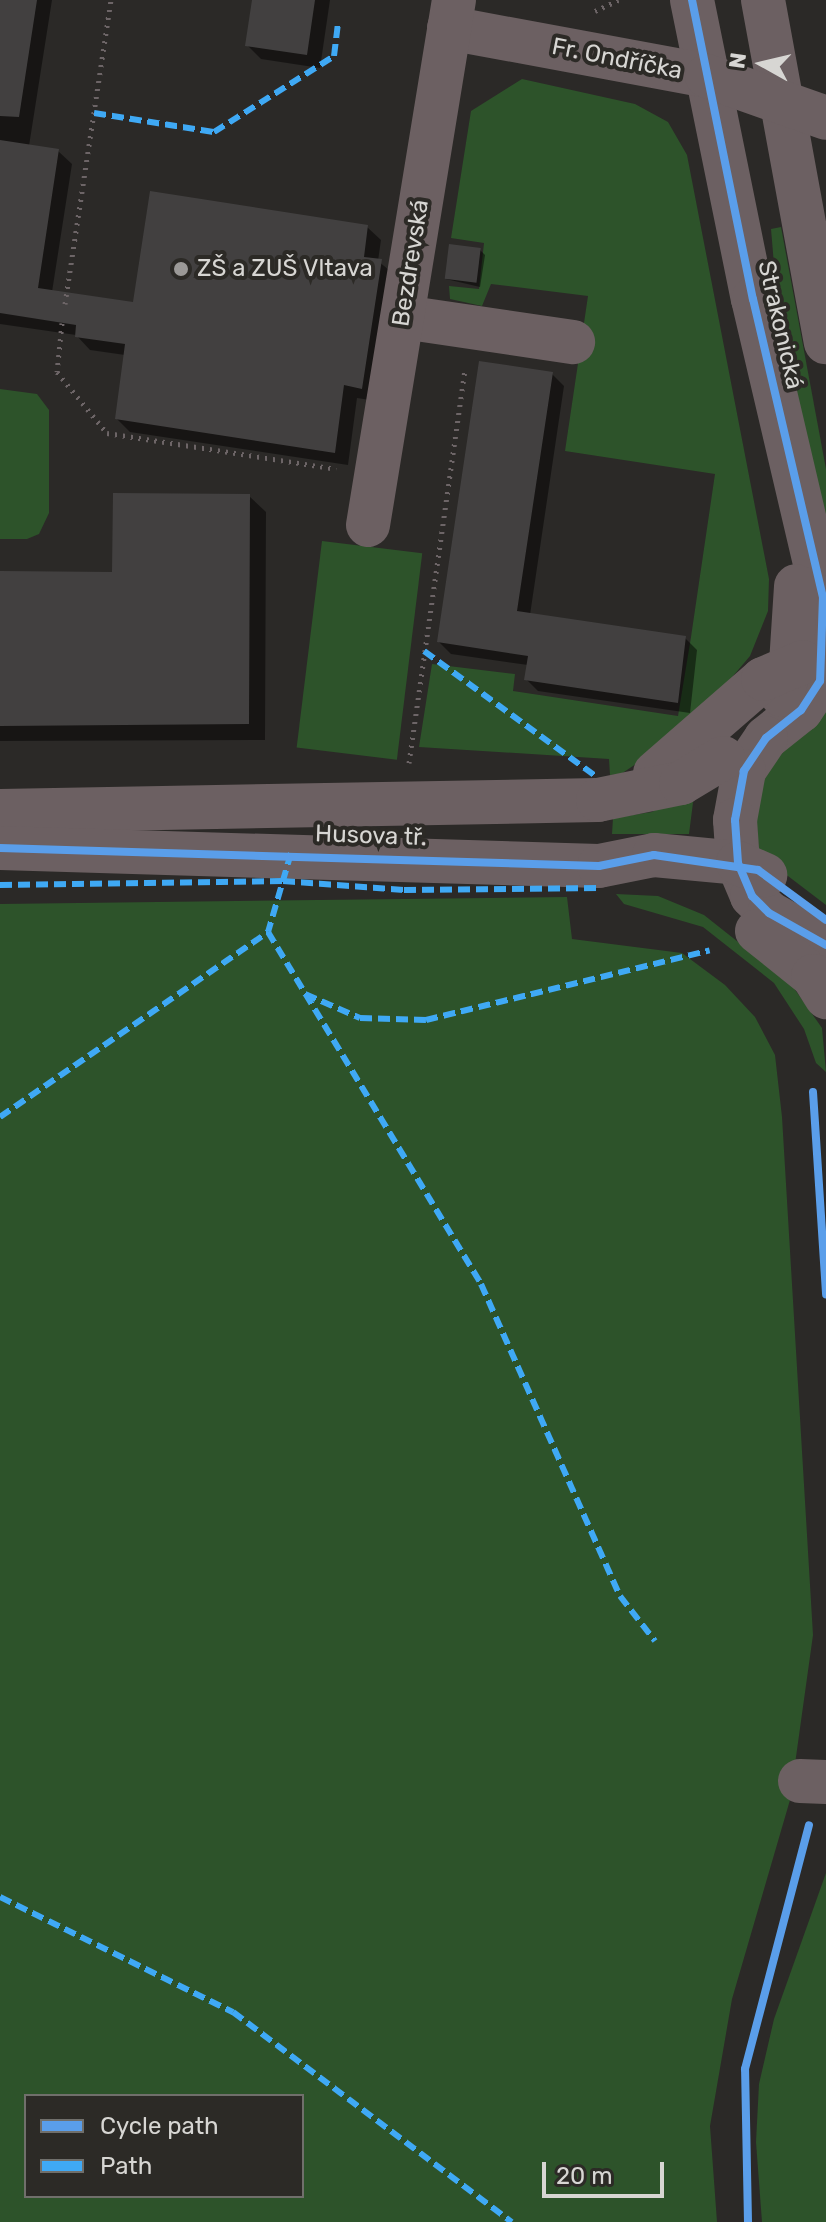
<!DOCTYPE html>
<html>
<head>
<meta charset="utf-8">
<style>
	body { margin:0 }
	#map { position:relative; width:826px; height:2222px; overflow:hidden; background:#2b2927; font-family:Rubik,sans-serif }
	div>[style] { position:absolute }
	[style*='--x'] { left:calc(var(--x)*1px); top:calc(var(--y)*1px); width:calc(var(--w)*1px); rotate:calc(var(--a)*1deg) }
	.green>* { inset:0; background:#2d532a; transform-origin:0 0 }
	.shadow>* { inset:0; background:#0007 }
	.building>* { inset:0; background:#424040; transform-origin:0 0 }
	.path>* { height:5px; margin-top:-2.5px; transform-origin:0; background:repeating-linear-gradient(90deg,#6d6567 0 2px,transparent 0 8px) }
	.minor>* { height:44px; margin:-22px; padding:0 22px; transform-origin:22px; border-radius:22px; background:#6c6062 }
	.quiet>* { height:6px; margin-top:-3px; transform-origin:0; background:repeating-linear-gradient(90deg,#3fa9f5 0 12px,transparent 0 18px) }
	.cycleway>* { height:8px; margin:-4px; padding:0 4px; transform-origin:4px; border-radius:4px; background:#5a9eea }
	.dots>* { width:22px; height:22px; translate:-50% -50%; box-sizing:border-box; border:4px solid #2c2a26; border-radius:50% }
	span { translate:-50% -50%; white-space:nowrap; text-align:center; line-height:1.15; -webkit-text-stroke:8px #2c2a26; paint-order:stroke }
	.street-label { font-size:24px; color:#d7d6d3 }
	.poi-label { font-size:24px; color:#d7d6d3 }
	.left { translate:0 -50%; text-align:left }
	.legend { position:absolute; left:24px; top:2094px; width:280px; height:104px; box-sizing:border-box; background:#2c2a26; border:2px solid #706f6b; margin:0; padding:10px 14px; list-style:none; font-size:24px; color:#d7d6d3 }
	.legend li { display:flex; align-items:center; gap:16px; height:40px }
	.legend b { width:40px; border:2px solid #706f6b }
	.north { position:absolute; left:722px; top:24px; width:80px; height:80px; -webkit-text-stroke:6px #2c2a26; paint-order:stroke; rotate:278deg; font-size:22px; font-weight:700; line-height:32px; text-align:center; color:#d7d6d3 }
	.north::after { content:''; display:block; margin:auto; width:28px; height:36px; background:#d7d6d3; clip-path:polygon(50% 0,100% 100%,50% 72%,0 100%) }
	.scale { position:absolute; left:542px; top:2162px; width:122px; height:36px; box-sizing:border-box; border:4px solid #d7d6d3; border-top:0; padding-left:10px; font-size:24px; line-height:28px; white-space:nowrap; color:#d7d6d3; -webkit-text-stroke:6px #2c2a26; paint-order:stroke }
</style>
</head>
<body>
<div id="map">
	<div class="green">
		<i style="clip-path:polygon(522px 79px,635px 104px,668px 122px,687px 155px,769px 579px,768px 611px,750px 656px,688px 729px,621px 774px,610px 775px,609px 759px,419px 747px,432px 664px,515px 674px,513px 691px,678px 716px,691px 637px,715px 474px,565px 451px,588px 296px,491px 284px,482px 306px,450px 299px,449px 286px,479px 289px,484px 243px,451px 238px,471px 111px)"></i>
		<i style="clip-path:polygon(781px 227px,826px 469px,826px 537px,777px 300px,771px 229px)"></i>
		<i style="clip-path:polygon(0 389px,37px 394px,49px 410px,49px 513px,39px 534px,27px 539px,0 539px)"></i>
		<i style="left:322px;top:541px;width:101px;height:208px;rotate:7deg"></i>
		<i style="clip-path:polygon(826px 699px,826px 905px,759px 854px,754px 788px)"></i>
		<i style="clip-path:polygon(695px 787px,689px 834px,612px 834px,613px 818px,652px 812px)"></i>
		<i style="clip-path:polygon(616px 894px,658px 896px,704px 915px,791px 984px,822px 1028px,826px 1072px,816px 1063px,804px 1029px,774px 983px,703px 927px,624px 904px)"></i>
		<i style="clip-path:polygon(evenodd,567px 897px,572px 939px,682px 953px,725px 985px,755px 1017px,775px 1055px,782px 1117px,813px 1635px,790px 1800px,732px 1999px,710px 2126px,717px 2222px,0 2222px,0 904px,567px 897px,26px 2096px,302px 2096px,302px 2196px,26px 2196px,26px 2096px)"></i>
		<i style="clip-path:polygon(826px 1873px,826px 2222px,762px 2222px,756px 2142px,759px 2084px,774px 2019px)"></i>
	</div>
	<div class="shadow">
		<i style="clip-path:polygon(0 0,52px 0,29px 146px,58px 151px,72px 164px,52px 292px,134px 305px,367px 227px,381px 240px,378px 261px,395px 275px,376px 401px,357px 398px,348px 465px,130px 432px,117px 419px,125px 355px,90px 350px,76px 335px,0 324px)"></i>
		<i style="clip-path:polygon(254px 0,330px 0,320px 68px,261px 59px,248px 46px)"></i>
		<i style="clip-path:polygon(480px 250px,485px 255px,480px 287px,446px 279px)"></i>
		<i style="clip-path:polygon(552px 374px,564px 386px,530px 615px,685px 638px,697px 650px,690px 713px,538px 691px,526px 679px,528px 665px,451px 654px,439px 642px)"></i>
		<i style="clip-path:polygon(249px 496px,266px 512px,265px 740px,0 741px,0 573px,114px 574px)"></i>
	</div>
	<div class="building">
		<i style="clip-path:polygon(0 0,37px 0,19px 117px,0 116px)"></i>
		<i style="clip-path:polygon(252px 0,315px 0,307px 55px,245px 46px)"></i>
		<i style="clip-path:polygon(0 140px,59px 149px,38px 288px,133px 302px,150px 191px,368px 225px,364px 257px,382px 259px,362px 389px,344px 385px,335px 453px,115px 419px,125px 344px,75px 337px,76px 325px,0 313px)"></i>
		<i style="left:449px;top:244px;width:32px;height:35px;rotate:7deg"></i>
		<i style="clip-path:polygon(479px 361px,553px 372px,517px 611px,686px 636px,678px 703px,524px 680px,528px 656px,437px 642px)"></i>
		<i style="clip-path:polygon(113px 493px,250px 494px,249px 724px,0 726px,0 571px,112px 572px)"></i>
	</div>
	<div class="path">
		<i style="--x:595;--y:11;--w:26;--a:-25"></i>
		<i style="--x:65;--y:304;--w:307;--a:-81.4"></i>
		<i style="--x:62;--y:323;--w:49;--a:95.8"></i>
		<i style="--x:57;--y:372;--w:79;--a:50.7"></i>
		<i style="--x:107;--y:433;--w:232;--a:8.9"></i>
		<i style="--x:409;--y:763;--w:398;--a:-81.9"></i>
	</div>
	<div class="minor">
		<i style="--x:692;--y:0;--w:305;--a:78.5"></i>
		<i style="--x:753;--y:299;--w:306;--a:76.8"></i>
		<i style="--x:823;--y:597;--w:84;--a:92"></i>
		<i style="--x:820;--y:681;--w:35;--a:123"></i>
		<i style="--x:801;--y:710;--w:45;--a:141.3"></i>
		<i style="--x:766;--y:738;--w:40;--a:124"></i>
		<i style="--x:744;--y:771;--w:50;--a:100.4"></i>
		<i style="--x:735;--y:820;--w:43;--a:86"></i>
		<i style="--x:738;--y:863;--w:36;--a:67"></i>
		<i style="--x:752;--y:896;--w:24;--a:45"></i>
		<i style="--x:769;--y:913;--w:65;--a:29.3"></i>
		<i style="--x:763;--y:0;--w:348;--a:79.6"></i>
		<i style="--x:449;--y:28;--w:262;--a:10.5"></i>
		<i style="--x:707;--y:76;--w:126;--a:19.4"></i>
		<i style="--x:403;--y:317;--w:172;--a:8.4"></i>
		<i style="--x:368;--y:525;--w:532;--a:-80.7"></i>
		<i style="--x:782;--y:695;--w:32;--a:-74"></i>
		<i style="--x:791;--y:664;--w:78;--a:-86.3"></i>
		<i style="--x:655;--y:773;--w:143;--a:-41"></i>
		<i style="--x:763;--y:679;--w:43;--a:-23"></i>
		<i style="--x:0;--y:811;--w:598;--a:-1.05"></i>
		<i style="--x:598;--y:800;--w:85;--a:-11.6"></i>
		<i style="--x:681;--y:783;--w:49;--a:-30.8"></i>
		<i style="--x:0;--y:848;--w:599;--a:1.72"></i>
		<i style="--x:599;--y:866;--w:56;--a:-11.3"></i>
		<i style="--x:654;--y:855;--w:84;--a:5.4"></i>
		<i style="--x:738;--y:863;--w:30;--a:24"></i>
		<i style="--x:757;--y:931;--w:72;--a:38.8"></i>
		<i style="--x:813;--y:976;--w:25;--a:58"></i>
		<i style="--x:800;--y:1781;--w:26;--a:2"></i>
	</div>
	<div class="quiet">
		<i style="--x:94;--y:113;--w:121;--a:9"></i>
		<i style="--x:214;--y:132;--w:142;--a:-32.3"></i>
		<i style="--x:334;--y:56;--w:32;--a:-83"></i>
		<i style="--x:424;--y:651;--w:215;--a:36.1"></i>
		<i style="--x:291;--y:853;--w:82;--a:106.2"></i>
		<i style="--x:268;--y:932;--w:411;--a:58.8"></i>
		<i style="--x:481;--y:1284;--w:342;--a:66"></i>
		<i style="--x:620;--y:1596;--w:57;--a:52.1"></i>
		<i style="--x:0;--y:885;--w:283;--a:-0.8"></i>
		<i style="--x:283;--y:881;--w:121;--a:4.3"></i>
		<i style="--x:404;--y:890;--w:196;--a:-0.6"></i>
		<i style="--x:305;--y:994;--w:60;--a:23.6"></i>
		<i style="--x:360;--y:1018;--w:66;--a:1.7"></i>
		<i style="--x:426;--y:1020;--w:292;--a:-13.8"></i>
		<i style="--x:0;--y:1117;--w:326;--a:-34.6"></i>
		<i style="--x:0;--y:1897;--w:260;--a:26.3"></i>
		<i style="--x:233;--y:2012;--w:349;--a:37"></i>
	</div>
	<div class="cycleway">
		<i style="--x:692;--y:0;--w:305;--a:78.5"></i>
		<i style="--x:753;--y:299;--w:306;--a:76.8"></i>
		<i style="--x:823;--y:597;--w:84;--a:92"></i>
		<i style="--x:820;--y:681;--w:35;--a:123"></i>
		<i style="--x:801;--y:710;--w:45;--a:141.3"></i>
		<i style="--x:766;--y:738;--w:40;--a:124"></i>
		<i style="--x:744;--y:771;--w:50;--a:100.4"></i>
		<i style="--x:735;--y:820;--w:43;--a:86"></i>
		<i style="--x:738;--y:863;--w:36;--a:67"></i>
		<i style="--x:752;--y:896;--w:24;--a:45"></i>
		<i style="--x:769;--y:913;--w:65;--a:29.3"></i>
		<i style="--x:0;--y:848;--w:599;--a:1.72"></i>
		<i style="--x:599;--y:866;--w:56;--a:-11.3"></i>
		<i style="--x:654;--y:855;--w:105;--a:8.2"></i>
		<i style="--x:758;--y:870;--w:84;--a:36.3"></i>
		<i style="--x:813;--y:1092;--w:203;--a:86.3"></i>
		<i style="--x:748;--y:2222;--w:153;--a:-91.1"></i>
		<i style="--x:745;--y:2069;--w:252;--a:-75.3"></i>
	</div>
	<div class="dots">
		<i style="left:181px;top:269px;background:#9b9997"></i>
	</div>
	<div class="street-label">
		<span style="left:617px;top:59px;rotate:11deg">Fr. Ondříčka</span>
		<span style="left:411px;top:263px;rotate:-81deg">Bezdrevská</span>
		<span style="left:780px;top:325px;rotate:77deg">Strakonická</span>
		<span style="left:371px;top:836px;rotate:2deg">Husova tř.</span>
	</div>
	<div class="poi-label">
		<span class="left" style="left:197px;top:269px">ZŠ a ZUŠ Vltava</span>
	</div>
	<ul class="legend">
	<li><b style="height:10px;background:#5a9eea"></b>Cycle path</li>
	<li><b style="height:10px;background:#3fa9f5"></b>Path</li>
	</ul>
	<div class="north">N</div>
	<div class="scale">20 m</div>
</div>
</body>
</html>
